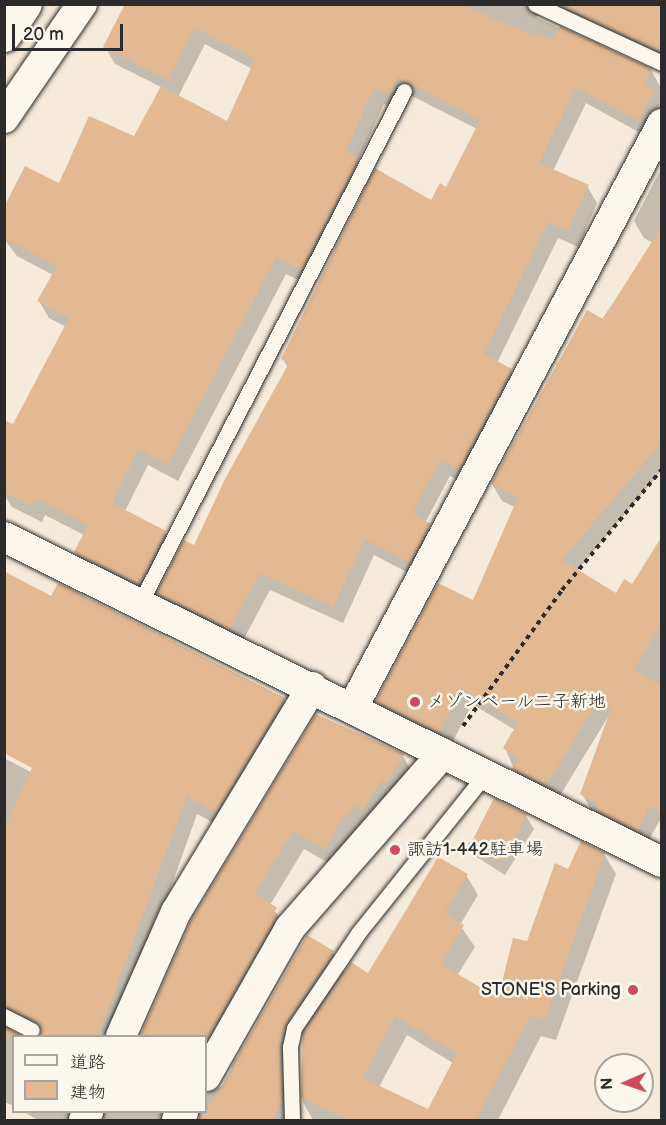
<!DOCTYPE html>
<html>
<head>
<meta charset="utf-8">
<style>
	body { margin:0 }
	#map { position:relative; width:666px; height:1125px; overflow:hidden; background:#f6ebda; font-family:"Balsamiq Sans","Klee One",sans-serif }
	div>[style] { position:absolute }
	[style*='--x'] { left:calc(var(--x)*1px); top:calc(var(--y)*1px); width:calc(var(--w)*1px); rotate:calc(var(--a)*1deg) }
	.shadow>* { inset:0; background:#0003 }
	.building>* { inset:0; background:#e3b993; transform-origin:0 0 }
	.path>* { height:4px; margin-top:-2px; transform-origin:0; background:repeating-linear-gradient(90deg,#2b2b2b 0 4.5px,transparent 0 9px) }
	.roads { filter:drop-shadow(0 0 2px #2b2b2b) drop-shadow(0 0 2px #2b2b2b) }
	.lane>* { height:15px; margin:-7.5px; padding:0 7.5px; transform-origin:7.5px; border-radius:7.5px; background:#fbf7ec }
	.street>* { height:30px; margin:-15px; padding:0 15px; transform-origin:15px; border-radius:15px; background:#fbf7ec }
	.primary>* { height:33px; margin:-16.5px; padding:0 16.5px; transform-origin:16.5px; border-radius:16.5px; background:#fbf7ec }
	.dots>* { width:16px; height:16px; translate:-50% -50%; box-sizing:border-box; border:3px solid #fbf7ec; border-radius:50% }
	span { translate:-50% -50%; white-space:nowrap; text-align:center; line-height:1.15; -webkit-text-stroke:5px #fbf7ec; paint-order:stroke }
	.poi-label { font-size:18px; color:#2b2b2b }
	.left { translate:0 -50%; text-align:left }
	.right { translate:-100% -50%; text-align:right }
	.frame { position:absolute; inset:0; border:6px solid #2b2b2b; pointer-events:none }
	.legend { position:absolute; left:12px; top:1035px; width:195px; height:78px; box-sizing:border-box; background:#fbf7ec; border:2px solid #a8a59f; margin:0; padding:8px 10px; list-style:none; font-size:18px; color:#2b2b2b }
	.legend li { display:flex; align-items:center; gap:12px; height:30px }
	.legend b { width:30px; border:2px solid #a8a59f }
	.north { position:absolute; left:594px; top:1053px; width:60px; height:60px; box-sizing:border-box; background:#fbf7ec; border:2px solid #a8a59f; border-radius:50%; rotate:268deg; font-size:16px; font-weight:700; line-height:24px; text-align:center; color:#2b2b2b }
	.north::after { content:''; display:block; margin:auto; width:21px; height:27px; background:#d1495b; clip-path:polygon(50% 0,100% 100%,50% 72%,0 100%) }
	.scale { position:absolute; left:12px; top:24px; width:111px; height:27px; box-sizing:border-box; border:3px solid #2b2b2b; border-top:0; padding-left:8px; font-size:18px; line-height:21px; white-space:nowrap; color:#2b2b2b; -webkit-text-stroke:4px #fbf7ec; paint-order:stroke }
</style>
</head>
<body>
<div id="map">
	<div class="shadow">
		<i style="clip-path:polygon(evenodd,463px 4px,662px 4px,662px 64px,550px 12px,535px 17px,651px 70px,661px 88px,662px 128px,653px 140px,586px 103px,553px 171px,587px 186px,597px 203px,578px 247px,558px 238px,497px 363px,511px 371px,521px 388px,469px 486px,450px 476px,425px 523px,439px 542px,420px 579px,374px 555px,343px 623px,270px 590px,240px 646px,168px 610px,158px 593px,195px 547px,288px 368px,283px 359px,447px 189px,477px 129px,408px 94px,399px 111px,384px 104px,358px 161px,367px 177px,311px 286px,286px 274px,178px 481px,148px 465px,125px 511px,165px 532px,175px 549px,149px 601px,85px 569px,75px 552px,84px 535px,45px 515px,42px 522px,12px 507px,4px 495px,4px 421px,14px 425px,66px 327px,49px 318px,39px 301px,53px 275px,17px 256px,4px 239px,4px 210px,59px 186px,135px 138px,161px 87px,115px 64px,105px 47px,119px 19px,461px 8px,463px 4px,205px 44px,252px 69px,227px 123px,178px 97px,205px 44px)"></i>
		<i style="clip-path:polygon(662px 167px,662px 470px,577px 571px,617px 595px,633px 586px,662px 539px,662px 817px,645px 846px,592px 811px,582px 794px,608px 717px,556px 802px,523px 786px,514px 769px,505px 748px,515px 730px,472px 704px,449px 749px,387px 718px,377px 701px,474px 602px,515px 507px,502px 501px,492px 484px,653px 243px,644px 238px,634px 221px)"></i>
		<i style="clip-path:polygon(52px 598px,284px 699px,295px 718px,227px 830px,197px 814px,118px 1036px,40px 1036px,19px 1025px,7px 1030px,20px 1036px,14px 1036px,14px 1106px,4px 1102px,4px 758px,126px 822px)"></i>
		<i style="clip-path:polygon(316px 716px,402px 755px,413px 773px,336px 867px,304px 849px,270px 905px,287px 927px,206px 1083px,206px 1036px,141px 1036px,193px 921px)"></i>
		<i style="clip-path:polygon(526px 816px,534px 829px,505px 875px,475px 856px,468px 843px)"></i>
		<i style="clip-path:polygon(604px 854px,616px 874px,556px 1040px,541px 1036px,498px 1120px,442px 1120px,432px 1104px,453px 1063px,407px 1035px,379px 1087px,420px 1107px,428px 1120px,313px 1120px,303px 1102px,305px 1030px,295px 1045px,292px 1120px,199px 1120px,197px 1113px,181px 1120px,105px 1120px,99px 1113px,86px 1120px,38px 1120px,24px 1112px,206px 1112px,206px 1094px,222px 1086px,308px 937px,333px 953px,345px 973px,368px 975px,466px 875px,478px 895px,460px 925px,475px 947px,457px 976px,499px 1000px,569px 871px)"></i>
	</div>
	<div class="building">
		<i style="clip-path:polygon(125px 4px,460px 4px,535px 36px,536px 33px,553px 40px,560px 26px,652px 69px,645px 84px,655px 89px,638px 121px,576px 87px,539px 163px,589px 185px,568px 230px,548px 222px,484px 354px,512px 369px,459px 469px,440px 460px,412px 513px,431px 524px,410px 563px,365px 539px,333px 607px,260px 573px,230px 629px,156px 593px,184px 540px,194px 545px,226px 477px,289px 363px,281px 359px,375px 168px,431px 200px,440px 183px,446px 187px,480px 120px,398px 77px,390px 95px,374px 88px,346px 151px,358px 159px,301px 270px,276px 257px,168px 465px,138px 449px,112px 503px,166px 531px,139px 584px,74px 552px,88px 525px,36px 499px,32px 506px,4px 492px,4px 420px,13px 424px,69px 318px,37px 301px,57px 266px,4px 238px,4px 207px,25px 166px,59px 183px,89px 116px,134px 136px,161px 86px,227px 121px,255px 59px,195px 28px,168px 80px,103px 47px)"></i>
		<i style="clip-path:polygon(570px 4px,662px 4px,661px 52px,568px 9px)"></i>
		<i style="clip-path:polygon(662px 226px,662px 442px,562px 560px,616px 593px,624px 579px,632px 584px,662px 536px,662px 622px,634px 670px,662px 686px,662px 812px,649px 807px,638px 831px,595px 810px,598px 804px,580px 794px,611px 709px,597px 702px,546px 785px,512px 769px,519px 758px,503px 748px,518px 722px,462px 688px,439px 733px,376px 701px,438px 583px,473px 600px,518px 497px,491px 484px,587px 310px,603px 319px)"></i>
		<i style="clip-path:polygon(4px 571px,51px 596px,58px 583px,285px 698px,216px 813px,187px 796px,98px 1036px,39px 1036px,42px 1029px,37px 1022px,4px 1006px,4px 830px,32px 768px,4px 753px)"></i>
		<i style="clip-path:polygon(316px 714px,404px 754px,386px 784px,381px 780px,363px 811px,354px 805px,347px 817px,344px 815px,325px 849px,293px 831px,255px 893px,277px 908px,273px 914px,277px 916px,206px 1042px,206px 1036px,140px 1036px,191px 920px)"></i>
		<i style="left:494px;top:798px;width:37px;height:53px;rotate:27deg"></i>
		<i style="clip-path:polygon(evenodd,581px 841px,605px 853px,545px 1020px,530px 1016px,476px 1120px,350px 1120px,301px 1098px,303px 1032px,351px 962px,368px 973px,438px 857px,468px 874px,444px 913px,464px 925px,441px 964px,498px 998px,513px 938px,527px 941px,555px 863px,568px 869px,581px 841px,395px 1016px,457px 1053px,428px 1109px,363px 1078px,395px 1016px)"></i>
		<i style="clip-path:polygon(307px 935px,334px 951px,285px 1026px,280px 1047px,282px 1103px,272px 1120px,199px 1120px,234px 1070px,231px 1068px)"></i>
		<i style="clip-path:polygon(4px 1027px,23px 1036px,4px 1036px)"></i>
	</div>
	<div class="path">
		<i style="--x:463;--y:726;--w:168;--a:-53.9"></i>
		<i style="--x:562;--y:590;--w:157;--a:-50.4"></i>
	</div>
	<div class="roads">
		<div class="lane">
			<i style="--x:535;--y:4;--w:140;--a:24.9"></i>
			<i style="--x:140;--y:603;--w:576;--a:-62.72"></i>
			<i style="--x:4;--y:1016;--w:31;--a:27"></i>
			<i style="--x:292;--y:1120;--w:73;--a:-91.6"></i>
			<i style="--x:290;--y:1047;--w:19;--a:-78"></i>
			<i style="--x:294;--y:1028;--w:116;--a:-55.9"></i>
			<i style="--x:359;--y:932;--w:200;--a:-51.3"></i>
		</div>
		<div class="street">
			<i style="--x:4;--y:118;--w:138;--a:-55.6"></i>
			<i style="--x:4;--y:537;--w:734;--a:26.29"></i>
			<i style="--x:353;--y:707;--w:660;--a:-62.08"></i>
			<i style="--x:121;--y:1036;--w:136;--a:-66.1"></i>
			<i style="--x:176;--y:912;--w:263;--a:-58.8"></i>
			<i style="--x:206;--y:1076;--w:170;--a:-60.4"></i>
			<i style="--x:290;--y:928;--w:232;--a:-48.8"></i>
			<i style="--x:84;--y:1120;--w:9;--a:-63"></i>
			<i style="--x:177;--y:1120;--w:10;--a:-53"></i>
		</div>
		<div class="primary">
			<i style="--x:4;--y:35;--w:37;--a:-56"></i>
		</div>
	</div>
	<div class="dots">
		<i style="left:415px;top:702px;background:#d1495b"></i>
		<i style="left:395px;top:850px;background:#d1495b"></i>
		<i style="left:633px;top:990px;background:#d1495b"></i>
	</div>
	<div class="poi-label">
		<span class="left" style="left:427px;top:702px">メゾンベール二子新地</span>
		<span class="left" style="left:407px;top:850px">諏訪1-442駐車場</span>
		<span class="right" style="left:621px;top:990px">STONE'S Parking</span>
	</div>
	<div class="frame"></div>
	<ul class="legend">
	<li><b style="height:8px;background:#fbf7ec"></b>道路</li>
	<li><b style="height:16px;background:#e3b993"></b>建物</li>
	</ul>
	<div class="north">N</div>
	<div class="scale">20 m</div>
</div>
</body>
</html>
